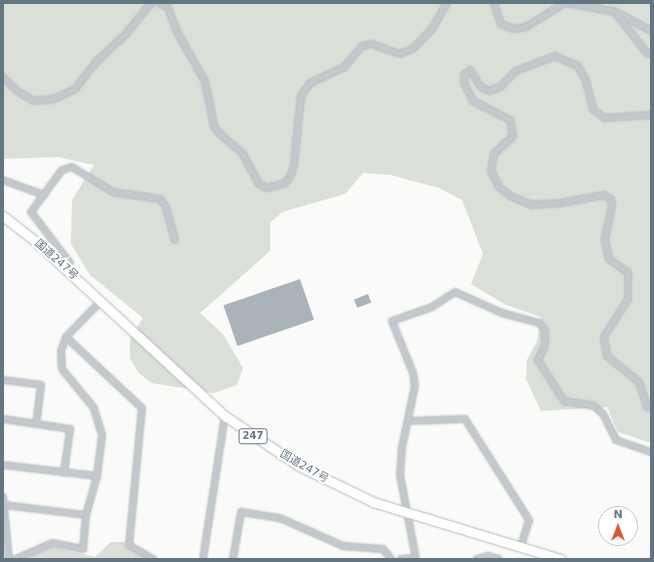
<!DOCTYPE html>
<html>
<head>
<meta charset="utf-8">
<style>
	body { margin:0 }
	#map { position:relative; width:654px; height:562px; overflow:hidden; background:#fafaf8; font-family:"DejaVu Sans","Noto Sans JP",sans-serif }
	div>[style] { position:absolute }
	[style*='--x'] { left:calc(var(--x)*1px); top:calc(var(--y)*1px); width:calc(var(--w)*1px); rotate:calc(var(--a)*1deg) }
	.green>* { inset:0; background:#dadfd7 }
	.building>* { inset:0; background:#aab3b9; transform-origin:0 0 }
	.roads { filter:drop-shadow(0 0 1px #b4b9bd) drop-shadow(0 0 1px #b4b9bd) }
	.minor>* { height:6px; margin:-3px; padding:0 3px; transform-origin:3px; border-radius:3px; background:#c3c8cc }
	.highway>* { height:9px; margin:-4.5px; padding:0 4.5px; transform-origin:4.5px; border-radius:4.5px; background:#fff }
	span { translate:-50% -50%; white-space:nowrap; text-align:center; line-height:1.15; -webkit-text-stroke:4px #fff; paint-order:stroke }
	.shield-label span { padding:1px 3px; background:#fff; border:1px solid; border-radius:3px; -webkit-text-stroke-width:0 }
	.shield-label { font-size:10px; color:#657683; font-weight:700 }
	.street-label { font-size:11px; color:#657683 }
	.frame { position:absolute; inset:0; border:4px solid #657683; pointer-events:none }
	.north { position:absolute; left:598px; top:506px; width:40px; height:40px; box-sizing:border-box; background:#fff; border:1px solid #c1c8cd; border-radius:50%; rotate:0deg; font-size:11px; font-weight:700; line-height:16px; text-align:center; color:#657683 }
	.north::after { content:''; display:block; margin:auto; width:14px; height:18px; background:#e4572e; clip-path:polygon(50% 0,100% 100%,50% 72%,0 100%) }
</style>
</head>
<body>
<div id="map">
	<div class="green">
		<i style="clip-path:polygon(3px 3px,651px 3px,651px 443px,618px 432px,607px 407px,541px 411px,526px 379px,527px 360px,537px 341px,541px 317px,504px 304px,471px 284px,483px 254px,462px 200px,439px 188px,391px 175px,363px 173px,345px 194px,282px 212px,270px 223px,270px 251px,200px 313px,223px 334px,243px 368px,237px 385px,214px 393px,151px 383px,139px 373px,130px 359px,130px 338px,143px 318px,90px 275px,71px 244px,72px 200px,94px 165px,58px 157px,3px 159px)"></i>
		<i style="clip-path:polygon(111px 542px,129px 542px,150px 559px,25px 559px,52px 547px,95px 557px)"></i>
	</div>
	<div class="building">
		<i style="left:300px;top:279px;width:43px;height:81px;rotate:71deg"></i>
		<i style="left:368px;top:294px;width:9px;height:15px;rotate:69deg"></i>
	</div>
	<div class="roads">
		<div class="minor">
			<i style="--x:159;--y:3;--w:10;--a:29"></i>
			<i style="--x:168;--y:8;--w:26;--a:69"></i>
			<i style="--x:177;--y:32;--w:56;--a:60.3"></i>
			<i style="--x:205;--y:81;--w:46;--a:78.7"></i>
			<i style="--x:214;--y:126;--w:9;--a:54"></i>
			<i style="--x:219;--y:133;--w:32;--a:41"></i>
			<i style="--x:243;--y:154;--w:34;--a:62"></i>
			<i style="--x:259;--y:184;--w:8;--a:30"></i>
			<i style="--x:266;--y:188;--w:18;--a:-13"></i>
			<i style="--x:284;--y:184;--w:9;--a:-49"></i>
			<i style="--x:290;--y:177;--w:13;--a:-72"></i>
			<i style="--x:294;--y:165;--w:69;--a:-84.2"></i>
			<i style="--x:301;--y:96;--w:16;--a:-55"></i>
			<i style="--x:310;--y:83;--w:38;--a:-25"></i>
			<i style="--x:344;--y:67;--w:28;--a:-49"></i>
			<i style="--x:362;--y:46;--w:10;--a:-11"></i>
			<i style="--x:372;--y:44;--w:30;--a:20"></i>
			<i style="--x:400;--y:54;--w:15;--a:-23"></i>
			<i style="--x:414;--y:48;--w:26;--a:-47"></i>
			<i style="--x:432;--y:29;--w:30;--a:-60"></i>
			<i style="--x:494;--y:3;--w:22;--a:72"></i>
			<i style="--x:501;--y:24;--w:14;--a:21"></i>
			<i style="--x:514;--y:29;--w:12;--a:-9"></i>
			<i style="--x:526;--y:27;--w:46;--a:-31.6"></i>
			<i style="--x:567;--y:3;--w:50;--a:10.4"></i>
			<i style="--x:616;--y:12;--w:40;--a:28"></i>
			<i style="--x:616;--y:14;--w:50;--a:51.5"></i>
			<i style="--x:647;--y:53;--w:4;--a:14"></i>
			<i style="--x:3;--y:77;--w:20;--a:45"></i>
			<i style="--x:17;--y:91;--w:20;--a:30"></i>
			<i style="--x:34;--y:101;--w:20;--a:-6"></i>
			<i style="--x:54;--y:99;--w:23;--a:-25"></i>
			<i style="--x:75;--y:89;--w:33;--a:-52"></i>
			<i style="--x:95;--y:63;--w:42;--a:-43.1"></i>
			<i style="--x:126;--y:34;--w:40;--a:-51"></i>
			<i style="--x:651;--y:115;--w:47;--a:176.3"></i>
			<i style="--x:604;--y:118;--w:14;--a:-141"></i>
			<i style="--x:593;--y:109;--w:29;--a:-104"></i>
			<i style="--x:586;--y:81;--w:17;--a:-118"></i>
			<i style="--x:578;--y:66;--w:25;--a:-157"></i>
			<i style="--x:555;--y:56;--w:42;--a:159"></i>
			<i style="--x:516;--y:71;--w:23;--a:135"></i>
			<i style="--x:500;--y:87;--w:11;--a:158"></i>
			<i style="--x:490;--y:91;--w:10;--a:-156"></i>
			<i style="--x:481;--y:87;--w:20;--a:-123"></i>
			<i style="--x:470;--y:70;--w:8;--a:140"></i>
			<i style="--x:464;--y:75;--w:8;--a:90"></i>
			<i style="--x:464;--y:83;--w:20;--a:63"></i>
			<i style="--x:473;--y:101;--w:42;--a:27.2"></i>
			<i style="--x:510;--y:120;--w:16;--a:79"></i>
			<i style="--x:513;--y:136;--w:26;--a:137"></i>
			<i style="--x:494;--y:154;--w:17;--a:100"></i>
			<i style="--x:491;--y:171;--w:18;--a:63"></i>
			<i style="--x:499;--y:187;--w:16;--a:38"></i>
			<i style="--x:512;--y:197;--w:22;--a:22"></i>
			<i style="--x:532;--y:205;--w:29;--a:-4"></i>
			<i style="--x:561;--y:203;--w:44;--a:-10.5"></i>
			<i style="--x:604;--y:195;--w:8;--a:30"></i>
			<i style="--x:611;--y:199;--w:7;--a:82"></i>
			<i style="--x:612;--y:206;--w:35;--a:102"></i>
			<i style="--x:605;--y:240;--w:19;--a:78"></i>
			<i style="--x:609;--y:259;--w:24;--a:36"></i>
			<i style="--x:628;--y:273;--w:26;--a:90"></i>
			<i style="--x:628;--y:299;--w:45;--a:122.3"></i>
			<i style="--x:604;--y:337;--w:19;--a:81"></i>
			<i style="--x:607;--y:356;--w:41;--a:39.1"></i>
			<i style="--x:639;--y:382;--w:26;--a:72"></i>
			<i style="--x:647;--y:407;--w:4;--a:14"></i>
			<i style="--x:3;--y:180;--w:44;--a:20.1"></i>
			<i style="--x:66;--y:269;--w:7;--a:-56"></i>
			<i style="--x:70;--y:263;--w:64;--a:-127.4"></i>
			<i style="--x:31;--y:212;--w:52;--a:-53.6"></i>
			<i style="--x:62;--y:170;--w:10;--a:-17"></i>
			<i style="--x:72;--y:167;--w:48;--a:31.4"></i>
			<i style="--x:113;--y:192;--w:48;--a:8.5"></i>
			<i style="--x:160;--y:199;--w:10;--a:53"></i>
			<i style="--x:166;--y:207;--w:34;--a:75"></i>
			<i style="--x:66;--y:337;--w:104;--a:43.1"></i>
			<i style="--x:142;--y:408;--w:138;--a:95.4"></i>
			<i style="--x:129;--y:545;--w:28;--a:30"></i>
			<i style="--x:3;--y:380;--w:38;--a:7"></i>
			<i style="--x:41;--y:385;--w:39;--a:97"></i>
			<i style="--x:3;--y:419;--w:68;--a:8.5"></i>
			<i style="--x:70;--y:429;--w:44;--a:97.8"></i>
			<i style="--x:408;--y:421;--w:57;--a:-2"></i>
			<i style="--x:465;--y:419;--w:120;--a:57.6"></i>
			<i style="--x:529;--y:520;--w:28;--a:107"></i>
			<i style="--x:3;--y:465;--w:95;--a:6.7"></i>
			<i style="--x:3;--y:497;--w:62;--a:84.5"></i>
			<i style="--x:4;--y:505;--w:83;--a:7"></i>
			<i style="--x:16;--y:559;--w:39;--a:-24"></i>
			<i style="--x:52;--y:543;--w:32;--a:11"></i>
			<i style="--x:83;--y:549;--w:34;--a:-85"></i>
			<i style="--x:86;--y:515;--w:41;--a:-74.2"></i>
			<i style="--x:97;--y:476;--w:41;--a:-83"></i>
			<i style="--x:102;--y:435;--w:28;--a:-107"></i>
			<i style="--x:94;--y:408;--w:50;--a:-129.4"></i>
			<i style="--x:62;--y:369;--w:18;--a:-93"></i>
			<i style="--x:61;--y:351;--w:15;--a:-70"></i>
			<i style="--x:66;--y:337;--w:50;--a:-45.8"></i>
			<i style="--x:203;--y:559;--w:145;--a:-81.3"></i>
			<i style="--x:233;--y:559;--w:48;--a:-80.3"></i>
			<i style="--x:241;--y:512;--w:39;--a:9"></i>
			<i style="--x:280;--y:518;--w:69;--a:24"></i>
			<i style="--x:343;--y:546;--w:40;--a:4.3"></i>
			<i style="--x:383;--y:549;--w:13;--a:51"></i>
			<i style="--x:401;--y:559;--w:14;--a:-4"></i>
			<i style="--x:416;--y:559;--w:86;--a:-100.8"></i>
			<i style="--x:400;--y:475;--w:28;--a:-86"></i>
			<i style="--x:402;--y:447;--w:62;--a:-78"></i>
			<i style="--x:415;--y:386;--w:13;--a:-99"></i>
			<i style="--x:413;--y:373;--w:56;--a:-112"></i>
			<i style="--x:392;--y:321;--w:42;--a:-19.3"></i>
			<i style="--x:432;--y:307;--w:27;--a:-33"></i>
			<i style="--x:455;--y:292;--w:51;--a:24.1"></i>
			<i style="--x:502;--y:313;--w:38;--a:15"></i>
			<i style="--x:539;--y:323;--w:9;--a:49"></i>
			<i style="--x:545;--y:330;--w:15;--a:90"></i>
			<i style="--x:545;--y:345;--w:17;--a:115"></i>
			<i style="--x:538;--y:360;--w:49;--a:57.6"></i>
			<i style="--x:564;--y:401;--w:30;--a:9"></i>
			<i style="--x:594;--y:406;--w:12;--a:42"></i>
			<i style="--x:603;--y:414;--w:29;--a:63"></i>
			<i style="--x:616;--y:440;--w:37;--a:19"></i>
			<i style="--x:477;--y:559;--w:11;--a:-15"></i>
			<i style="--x:488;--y:556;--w:11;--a:15"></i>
		</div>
		<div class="highway">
			<i style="--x:3;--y:216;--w:39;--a:38"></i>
			<i style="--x:34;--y:240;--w:260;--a:42.7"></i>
			<i style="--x:225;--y:416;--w:89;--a:34"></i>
			<i style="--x:299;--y:466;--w:82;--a:25.9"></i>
			<i style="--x:373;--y:502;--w:196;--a:16.9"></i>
		</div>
	</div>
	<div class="shield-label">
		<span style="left:253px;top:436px">247</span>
	</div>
	<div class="street-label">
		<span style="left:56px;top:260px;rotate:42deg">国道247号</span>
		<span style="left:304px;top:467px;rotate:30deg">国道247号</span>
	</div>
	<div class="frame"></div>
	<div class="north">N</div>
</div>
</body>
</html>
